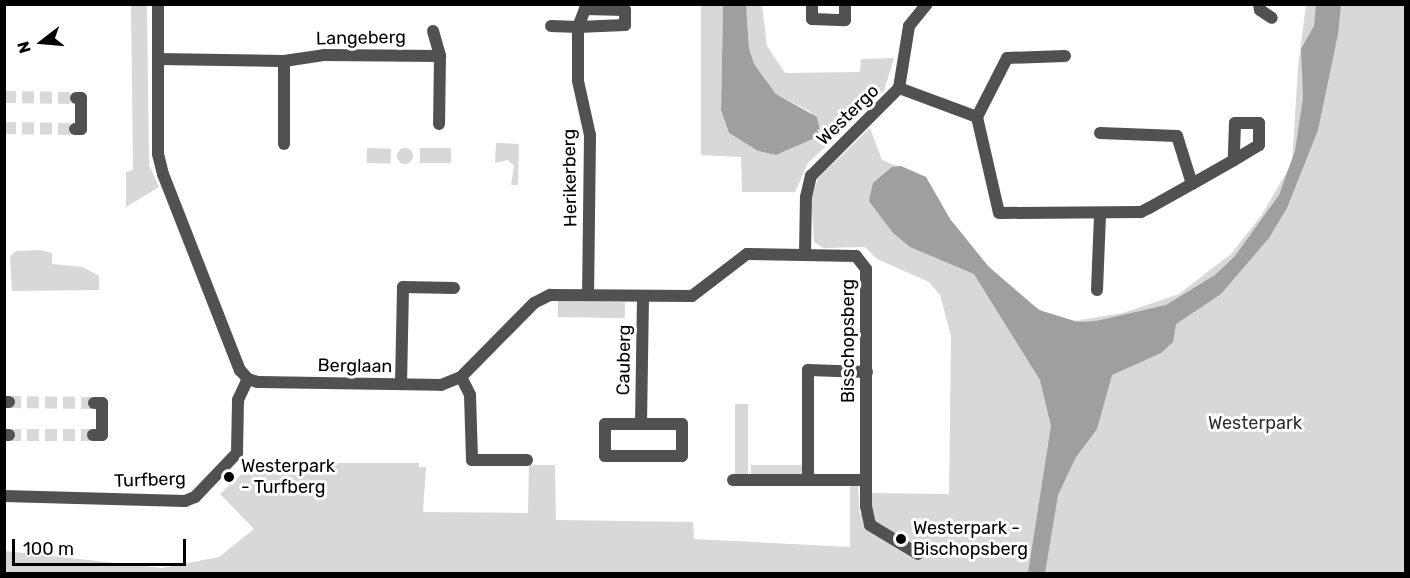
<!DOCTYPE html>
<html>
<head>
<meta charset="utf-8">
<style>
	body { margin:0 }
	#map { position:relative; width:1410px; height:578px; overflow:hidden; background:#fff; font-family:Rubik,sans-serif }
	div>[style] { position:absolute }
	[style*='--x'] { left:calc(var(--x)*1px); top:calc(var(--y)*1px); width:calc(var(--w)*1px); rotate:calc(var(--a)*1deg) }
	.green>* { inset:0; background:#d8d8d8; transform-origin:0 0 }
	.round { border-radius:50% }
	.water>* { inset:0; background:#9f9f9f }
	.minor-tunnel>* { height:12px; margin-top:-6px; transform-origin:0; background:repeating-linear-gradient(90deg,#d9d9d9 0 12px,transparent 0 18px) }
	.minor>* { height:12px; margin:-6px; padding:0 6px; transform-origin:6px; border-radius:6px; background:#515151 }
	.dots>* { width:16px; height:16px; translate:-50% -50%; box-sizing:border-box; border:3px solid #fff; border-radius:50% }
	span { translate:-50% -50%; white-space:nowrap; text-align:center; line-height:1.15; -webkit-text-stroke:6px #fff; paint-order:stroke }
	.street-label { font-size:18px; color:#000 }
	.park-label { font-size:18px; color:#2f2f2f }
	.poi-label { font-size:18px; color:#000 }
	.left { translate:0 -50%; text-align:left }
	.frame { position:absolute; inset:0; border:6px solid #000; pointer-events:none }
	.north { position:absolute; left:12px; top:12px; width:60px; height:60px; -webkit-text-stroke:4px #fff; paint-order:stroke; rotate:254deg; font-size:16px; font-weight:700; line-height:24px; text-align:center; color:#000 }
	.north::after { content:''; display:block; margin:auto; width:21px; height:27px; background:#000; clip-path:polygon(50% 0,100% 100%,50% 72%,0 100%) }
	.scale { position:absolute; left:12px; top:539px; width:174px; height:27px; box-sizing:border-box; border:3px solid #000; border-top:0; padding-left:8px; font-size:18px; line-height:21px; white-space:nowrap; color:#000; -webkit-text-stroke:4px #fff; paint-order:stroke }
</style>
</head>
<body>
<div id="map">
	<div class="green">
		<i style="clip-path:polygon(131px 5px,147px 5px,149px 165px,159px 187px,126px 207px,126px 172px,133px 170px)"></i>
		<i style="clip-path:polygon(701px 5px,723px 5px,721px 110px,729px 133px,758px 151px,776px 155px,815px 138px,811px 112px,776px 94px,754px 64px,749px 48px,746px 5px,762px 5px,767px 46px,785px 73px,860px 72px,861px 59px,894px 58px,884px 91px,808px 163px,795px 192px,742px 192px,741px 157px,701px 155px)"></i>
		<i style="clip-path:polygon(1306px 5px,1405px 5px,1405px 573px,5px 574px,5px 551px,162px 568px,219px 557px,254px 529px,220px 494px,243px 473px,240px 468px,243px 463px,419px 463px,419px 467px,426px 467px,423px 512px,528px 513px,529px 465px,555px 465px,556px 520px,693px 522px,694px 539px,850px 547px,850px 484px,858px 486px,860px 516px,868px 493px,949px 494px,951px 336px,940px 295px,929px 282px,877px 259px,865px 247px,823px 248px,814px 242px,811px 196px,819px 177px,870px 128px,882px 160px,926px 177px,950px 219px,988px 266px,1022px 298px,1061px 323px,1123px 313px,1179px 294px,1231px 254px,1261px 216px,1292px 163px,1298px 67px)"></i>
		<i style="clip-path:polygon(496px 143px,519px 144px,518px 185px,511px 185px,514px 166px,508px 160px,495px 163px)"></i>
		<i class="round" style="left:397px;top:148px;width:16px;height:16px"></i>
		<i style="left:367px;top:148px;width:24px;height:15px;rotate:2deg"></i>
		<i style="left:420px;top:148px;width:31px;height:15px"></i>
		<i style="clip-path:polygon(40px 250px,52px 253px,52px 264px,83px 267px,99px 276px,99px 290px,12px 291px,10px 256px,16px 251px)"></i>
		<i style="left:558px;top:301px;width:67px;height:16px;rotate:1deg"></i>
		<i style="left:735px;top:404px;width:13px;height:72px"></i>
		<i style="left:751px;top:465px;width:56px;height:12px"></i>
	</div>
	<div class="water">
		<i style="clip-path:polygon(723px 5px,746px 5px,749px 48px,754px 64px,776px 94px,817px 117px,820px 131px,815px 138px,776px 155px,758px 151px,729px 133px,721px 110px)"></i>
		<i style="clip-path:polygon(1316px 5px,1341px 5px,1338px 34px,1318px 130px,1287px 208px,1269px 238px,1221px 294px,1176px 324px,1173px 342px,1161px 353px,1112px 375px,1097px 429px,1076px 457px,1058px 495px,1045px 573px,1028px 573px,1051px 426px,1040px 380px,974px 274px,910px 247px,893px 233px,869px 201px,873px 183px,892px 167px,901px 166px,926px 177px,950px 219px,988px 266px,1039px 310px,1078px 322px,1096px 321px,1166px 305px,1215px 275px,1235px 256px,1279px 195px,1295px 151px,1303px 98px,1301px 49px,1314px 26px)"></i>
	</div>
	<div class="minor-tunnel">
		<i style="--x:4;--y:97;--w:72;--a:0.8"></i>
		<i style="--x:4;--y:128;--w:71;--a:0.8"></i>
		<i style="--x:9;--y:402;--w:85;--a:0.7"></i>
		<i style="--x:9;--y:435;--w:84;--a:0"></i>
	</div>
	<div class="minor">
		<i style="--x:158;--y:4;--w:150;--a:90"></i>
		<i style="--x:158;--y:154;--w:21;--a:76"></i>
		<i style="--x:163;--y:174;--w:211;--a:68.6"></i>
		<i style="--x:240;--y:370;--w:12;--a:48"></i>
		<i style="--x:248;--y:379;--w:10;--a:17"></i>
		<i style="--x:258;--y:382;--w:183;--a:0.9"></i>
		<i style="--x:441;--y:385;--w:22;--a:-22"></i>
		<i style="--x:461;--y:377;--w:104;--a:-45.4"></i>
		<i style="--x:534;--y:303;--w:18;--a:-27"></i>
		<i style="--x:550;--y:295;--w:142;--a:0.4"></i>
		<i style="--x:692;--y:296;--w:69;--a:-37.4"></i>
		<i style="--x:747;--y:254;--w:109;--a:1.1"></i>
		<i style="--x:856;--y:256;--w:16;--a:52"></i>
		<i style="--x:866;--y:269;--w:237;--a:90"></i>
		<i style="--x:866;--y:506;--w:19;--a:78"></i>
		<i style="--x:870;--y:525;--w:56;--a:31.1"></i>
		<i style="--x:812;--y:4;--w:15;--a:90"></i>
		<i style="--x:812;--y:19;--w:33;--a:2"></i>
		<i style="--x:845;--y:20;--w:16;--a:-90"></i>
		<i style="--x:1259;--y:4;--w:6;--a:81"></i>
		<i style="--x:1260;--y:10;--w:14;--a:34"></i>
		<i style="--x:551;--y:26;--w:27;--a:2"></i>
		<i style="--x:578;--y:27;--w:47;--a:-2.4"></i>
		<i style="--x:625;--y:25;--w:15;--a:-90"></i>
		<i style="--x:625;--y:10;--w:40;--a:-178.6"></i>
		<i style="--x:585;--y:9;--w:19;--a:111"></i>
		<i style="--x:578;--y:27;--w:54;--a:90"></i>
		<i style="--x:578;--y:81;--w:55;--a:77.5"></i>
		<i style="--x:590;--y:135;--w:159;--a:90.7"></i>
		<i style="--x:433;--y:31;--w:26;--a:74"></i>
		<i style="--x:440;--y:56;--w:68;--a:90.8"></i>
		<i style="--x:158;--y:59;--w:126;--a:0.9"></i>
		<i style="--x:284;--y:61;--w:40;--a:-8.5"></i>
		<i style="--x:324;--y:55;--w:116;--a:0.5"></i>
		<i style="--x:899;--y:88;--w:83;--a:20.4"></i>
		<i style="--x:977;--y:117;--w:98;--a:77.1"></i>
		<i style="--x:999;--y:213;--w:142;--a:-0.4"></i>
		<i style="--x:1141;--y:212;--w:9;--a:-27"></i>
		<i style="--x:1149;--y:208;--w:49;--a:-29.2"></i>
		<i style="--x:1192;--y:184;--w:48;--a:-29.7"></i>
		<i style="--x:1234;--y:160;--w:29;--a:-31"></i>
		<i style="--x:1259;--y:145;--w:22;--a:-90"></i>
		<i style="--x:1259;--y:123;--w:24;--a:180"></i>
		<i style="--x:1235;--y:123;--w:37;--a:92"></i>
		<i style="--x:977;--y:117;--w:66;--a:-63"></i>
		<i style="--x:1007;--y:58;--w:58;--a:-2"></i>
		<i style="--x:75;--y:129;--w:6;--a:0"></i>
		<i style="--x:81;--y:129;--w:31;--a:-90"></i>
		<i style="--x:81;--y:98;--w:5;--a:180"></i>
		<i style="--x:1100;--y:133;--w:77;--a:2.2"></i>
		<i style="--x:1177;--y:136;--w:50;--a:72.6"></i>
		<i style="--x:284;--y:144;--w:83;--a:-90"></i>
		<i style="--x:805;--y:253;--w:56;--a:-89"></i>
		<i style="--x:806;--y:197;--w:22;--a:-77"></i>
		<i style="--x:811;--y:176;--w:124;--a:-45"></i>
		<i style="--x:899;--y:88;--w:63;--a:-80.8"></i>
		<i style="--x:909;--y:26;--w:28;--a:-51"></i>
		<i style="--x:1097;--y:290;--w:76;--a:-87.7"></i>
		<i style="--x:461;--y:377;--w:20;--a:63"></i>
		<i style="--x:470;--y:395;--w:65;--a:88.2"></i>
		<i style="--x:472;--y:460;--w:55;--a:0"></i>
		<i style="--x:401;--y:384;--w:97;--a:-88.8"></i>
		<i style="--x:403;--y:287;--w:51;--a:1.1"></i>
		<i style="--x:4;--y:402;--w:5;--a:0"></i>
		<i style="--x:605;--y:424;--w:77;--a:0"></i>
		<i style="--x:682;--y:424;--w:32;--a:90"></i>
		<i style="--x:682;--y:456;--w:77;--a:180"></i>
		<i style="--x:605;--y:456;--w:32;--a:-90"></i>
		<i style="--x:641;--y:424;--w:127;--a:-89.1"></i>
		<i style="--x:4;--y:435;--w:5;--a:0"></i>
		<i style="--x:93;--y:435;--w:9;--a:0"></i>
		<i style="--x:102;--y:435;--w:32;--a:-90"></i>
		<i style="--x:102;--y:403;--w:8;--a:180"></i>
		<i style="--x:733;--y:480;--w:133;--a:0"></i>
		<i style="--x:808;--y:480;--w:110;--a:-90"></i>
		<i style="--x:808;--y:370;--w:59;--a:1.9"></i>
		<i style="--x:4;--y:496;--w:181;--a:1.6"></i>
		<i style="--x:185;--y:501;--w:11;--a:-22"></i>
		<i style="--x:195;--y:497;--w:61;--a:-46.3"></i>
		<i style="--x:237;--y:453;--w:53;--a:-88.9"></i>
		<i style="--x:238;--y:400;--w:23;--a:-65"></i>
	</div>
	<div class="dots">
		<i style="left:229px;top:477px;background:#000"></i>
		<i style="left:901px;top:539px;background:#000"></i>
	</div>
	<div class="street-label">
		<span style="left:361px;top:38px;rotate:-1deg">Langeberg</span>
		<span style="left:848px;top:115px;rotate:-44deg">Westergo</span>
		<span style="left:570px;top:178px;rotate:-91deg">Herikerberg</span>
		<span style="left:848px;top:341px;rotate:-90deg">Bisschopsberg</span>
		<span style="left:624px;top:360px;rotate:-89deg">Cauberg</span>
		<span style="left:355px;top:366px;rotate:1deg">Berglaan</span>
		<span style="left:150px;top:480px;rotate:-2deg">Turfberg</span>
	</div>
	<div class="park-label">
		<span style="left:1255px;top:423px">Westerpark</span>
	</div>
	<div class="poi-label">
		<span class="left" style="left:241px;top:477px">Westerpark<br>- Turfberg</span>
		<span class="left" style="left:913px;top:539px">Westerpark -<br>Bischopsberg</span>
	</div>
	<div class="frame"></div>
	<div class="north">N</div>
	<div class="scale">100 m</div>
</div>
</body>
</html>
